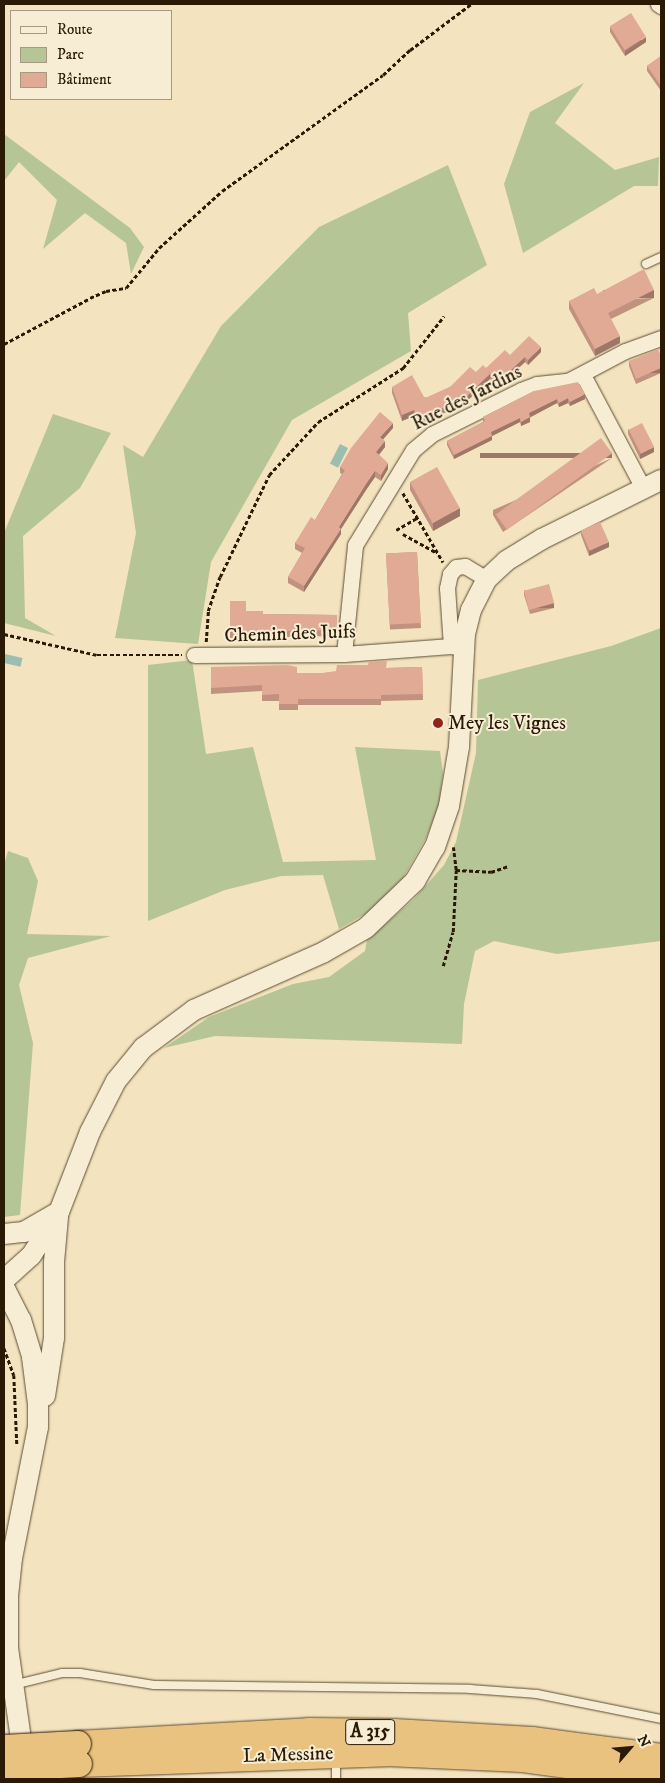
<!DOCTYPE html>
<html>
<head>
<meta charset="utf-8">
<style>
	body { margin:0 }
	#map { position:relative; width:665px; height:1783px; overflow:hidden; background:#f3e3be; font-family:"IM FELL DW Pica",serif }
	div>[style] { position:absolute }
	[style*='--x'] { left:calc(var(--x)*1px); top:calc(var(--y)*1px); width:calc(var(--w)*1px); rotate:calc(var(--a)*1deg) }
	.green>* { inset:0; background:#b6c595 }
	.water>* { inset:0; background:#9bbeb0; transform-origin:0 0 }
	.path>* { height:2.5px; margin-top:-1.25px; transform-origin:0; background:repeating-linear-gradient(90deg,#2a1a05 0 4px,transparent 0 6.5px) }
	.roads { filter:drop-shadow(0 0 1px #5c4c33) drop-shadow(0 0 1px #5c4c33) }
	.lane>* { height:8px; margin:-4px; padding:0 4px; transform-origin:4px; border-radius:4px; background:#f7edd5 }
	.street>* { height:15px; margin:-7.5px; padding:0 7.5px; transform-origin:7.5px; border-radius:7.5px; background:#f7edd5 }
	.secondary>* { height:20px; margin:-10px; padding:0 10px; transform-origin:10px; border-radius:10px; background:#f7edd5 }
	.highway>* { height:26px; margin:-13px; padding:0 13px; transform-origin:13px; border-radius:13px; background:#eac27f }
	.bridges { filter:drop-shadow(0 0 1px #2a1a05) drop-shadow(0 0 1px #2a1a05) }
	.highway-bridge>* { height:26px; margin:-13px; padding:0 13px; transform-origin:13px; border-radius:13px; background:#eac27f }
	.wall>* { inset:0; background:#c29280; transform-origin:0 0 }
	.shaded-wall>* { inset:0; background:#9e7768; transform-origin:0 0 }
	.building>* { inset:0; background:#e1aa95; transform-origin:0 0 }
	.dots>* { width:14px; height:14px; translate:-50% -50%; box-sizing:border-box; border:2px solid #f7edd5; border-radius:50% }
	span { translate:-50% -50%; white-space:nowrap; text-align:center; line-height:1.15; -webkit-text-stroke:4px #f7edd5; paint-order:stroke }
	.shield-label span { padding:1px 4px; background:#f7edd5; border:1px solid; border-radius:4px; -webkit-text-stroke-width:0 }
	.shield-label { font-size:19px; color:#2a1a05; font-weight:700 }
	.street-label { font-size:20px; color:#2a1a05 }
	.poi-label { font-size:20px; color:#2a1a05 }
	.left { translate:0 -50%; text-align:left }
	.frame { position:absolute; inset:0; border:5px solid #2a1a05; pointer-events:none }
	.legend { position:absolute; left:10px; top:10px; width:162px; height:90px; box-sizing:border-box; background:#f7edd5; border:1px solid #a59982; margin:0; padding:6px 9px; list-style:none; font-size:15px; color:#2a1a05 }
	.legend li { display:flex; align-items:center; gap:10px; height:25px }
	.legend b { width:25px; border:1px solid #a59982 }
	.north { position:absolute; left:605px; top:1723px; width:50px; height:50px; -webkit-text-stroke:4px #f7edd5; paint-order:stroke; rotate:63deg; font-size:14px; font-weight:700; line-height:20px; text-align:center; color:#2a1a05 }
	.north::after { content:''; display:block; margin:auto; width:18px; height:22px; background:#2a1a05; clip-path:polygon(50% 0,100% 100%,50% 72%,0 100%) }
</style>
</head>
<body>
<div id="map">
	<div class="green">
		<i style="clip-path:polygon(584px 83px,555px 123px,615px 170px,659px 157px,658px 186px,634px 186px,523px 253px,504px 184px,530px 112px)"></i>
		<i style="clip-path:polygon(4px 134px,130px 228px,144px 247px,131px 274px,126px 243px,85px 213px,43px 249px,57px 200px,19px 162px,4px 181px)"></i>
		<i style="clip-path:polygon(448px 165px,487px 265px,408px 313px,411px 351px,292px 420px,211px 562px,198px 644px,115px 638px,136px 533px,123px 445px,143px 457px,221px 326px,319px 227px)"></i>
		<i style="clip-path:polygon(53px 414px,111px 433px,80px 488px,23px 536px,25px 618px,56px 636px,4px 623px,4px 533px)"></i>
		<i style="clip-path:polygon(661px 628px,661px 941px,557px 954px,494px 941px,475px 951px,464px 1004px,462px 1044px,215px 1036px,164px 1048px,209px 1017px,293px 984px,329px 977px,365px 951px,367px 940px,413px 900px,444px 865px,456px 842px,476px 753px,478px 680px,611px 646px)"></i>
		<i style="clip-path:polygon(192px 660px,206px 754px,253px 747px,283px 862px,376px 860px,355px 747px,440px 751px,443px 774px,439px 806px,426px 838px,403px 878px,367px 913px,339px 929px,323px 875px,281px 876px,225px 890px,148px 921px,148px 665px)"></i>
		<i style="clip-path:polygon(8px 851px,28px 858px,38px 881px,27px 934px,111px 936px,28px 958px,19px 985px,33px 1043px,20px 1215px,4px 1217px,4px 865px)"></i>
	</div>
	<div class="water">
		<i style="left:340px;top:444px;width:9px;height:22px;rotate:27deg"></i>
		<i style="left:5px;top:654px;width:18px;height:9px;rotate:13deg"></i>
	</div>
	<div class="path">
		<i style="--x:4;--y:344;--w:98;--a:-28.1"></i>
		<i style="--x:90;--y:298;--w:17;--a:-24"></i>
		<i style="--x:106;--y:291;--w:20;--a:-9"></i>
		<i style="--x:126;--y:288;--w:52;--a:-50.5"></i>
		<i style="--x:159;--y:248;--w:85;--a:-42.1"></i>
		<i style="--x:222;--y:191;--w:198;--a:-35.8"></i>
		<i style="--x:383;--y:75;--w:37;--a:-43"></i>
		<i style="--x:410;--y:50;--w:76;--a:-37"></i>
		<i style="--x:403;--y:493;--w:80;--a:59.9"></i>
		<i style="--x:396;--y:530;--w:24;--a:-30"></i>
		<i style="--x:403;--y:534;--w:38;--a:29"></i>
		<i style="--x:4;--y:634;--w:95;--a:12.7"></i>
		<i style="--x:97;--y:655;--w:85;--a:0"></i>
		<i style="--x:206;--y:642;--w:31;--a:-86"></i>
		<i style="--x:208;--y:611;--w:36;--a:-71"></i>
		<i style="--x:220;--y:577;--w:113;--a:-64.3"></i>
		<i style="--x:269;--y:475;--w:72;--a:-47.2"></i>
		<i style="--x:318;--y:422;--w:101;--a:-32.4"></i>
		<i style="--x:403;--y:368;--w:66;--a:-51.7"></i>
		<i style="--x:456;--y:870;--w:35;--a:3"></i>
		<i style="--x:491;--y:872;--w:18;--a:-19"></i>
		<i style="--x:443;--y:966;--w:35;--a:-74"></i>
		<i style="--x:453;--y:932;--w:62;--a:-87.2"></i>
		<i style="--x:456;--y:870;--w:23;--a:-97"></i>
		<i style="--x:4;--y:1348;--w:29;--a:70"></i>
		<i style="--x:14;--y:1375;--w:70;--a:87.5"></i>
	</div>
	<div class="roads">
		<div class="lane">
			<i style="--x:646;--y:264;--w:17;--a:-25"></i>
			<i style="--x:13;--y:1685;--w:50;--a:-13.8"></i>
			<i style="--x:62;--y:1673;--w:18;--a:0"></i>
			<i style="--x:80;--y:1673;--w:75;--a:9.2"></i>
			<i style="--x:154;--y:1685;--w:316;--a:0.7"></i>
			<i style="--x:470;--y:1689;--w:67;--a:4.3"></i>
			<i style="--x:537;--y:1694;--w:126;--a:11.4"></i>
			<i style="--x:336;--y:1760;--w:19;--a:90"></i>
		</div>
		<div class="street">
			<i style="--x:658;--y:4;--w:4;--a:34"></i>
			<i style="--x:583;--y:375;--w:128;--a:62"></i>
			<i style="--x:451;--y:646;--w:58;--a:-93.9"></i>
			<i style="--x:447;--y:588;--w:14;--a:-78"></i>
			<i style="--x:450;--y:574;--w:9;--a:-49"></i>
			<i style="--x:456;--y:567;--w:9;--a:-6"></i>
			<i style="--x:465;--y:566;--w:26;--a:31"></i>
			<i style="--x:344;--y:654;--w:110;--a:-84.2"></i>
			<i style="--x:355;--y:545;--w:111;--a:-58.6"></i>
			<i style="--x:413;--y:450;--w:25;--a:-40"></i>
			<i style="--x:432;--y:434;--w:99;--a:-26.3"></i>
			<i style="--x:521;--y:390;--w:17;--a:-21"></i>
			<i style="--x:537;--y:384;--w:31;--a:-6"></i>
			<i style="--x:568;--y:381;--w:64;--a:-27.8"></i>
			<i style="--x:625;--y:351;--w:38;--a:-20"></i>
			<i style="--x:194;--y:655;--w:150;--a:-0.4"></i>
			<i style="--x:344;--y:654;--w:107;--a:-4.3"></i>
			<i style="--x:451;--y:646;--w:14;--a:8"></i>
		</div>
		<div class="secondary">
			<i style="--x:4;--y:1234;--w:20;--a:-6"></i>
			<i style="--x:24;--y:1232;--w:36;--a:-30"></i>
			<i style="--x:4;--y:1280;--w:36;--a:-42"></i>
			<i style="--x:31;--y:1256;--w:52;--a:-57.5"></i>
			<i style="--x:59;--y:1212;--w:86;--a:-68.8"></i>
			<i style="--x:90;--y:1132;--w:57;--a:-63"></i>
			<i style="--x:116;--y:1081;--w:43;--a:-50.7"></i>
			<i style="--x:143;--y:1048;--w:64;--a:-36.7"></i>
			<i style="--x:194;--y:1010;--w:142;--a:-24"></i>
			<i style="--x:324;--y:952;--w:48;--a:-29.7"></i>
			<i style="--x:366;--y:928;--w:68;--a:-43.8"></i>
			<i style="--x:415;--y:881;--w:39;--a:-60"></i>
			<i style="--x:435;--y:847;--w:43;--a:-71.1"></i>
			<i style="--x:449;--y:806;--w:60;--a:-80.4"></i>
			<i style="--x:459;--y:747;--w:113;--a:-87"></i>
			<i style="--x:465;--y:634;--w:25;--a:-76"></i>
			<i style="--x:471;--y:610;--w:35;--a:-63"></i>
			<i style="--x:487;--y:579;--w:26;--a:-43"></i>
			<i style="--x:506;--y:561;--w:42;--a:-31.4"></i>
			<i style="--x:542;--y:539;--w:133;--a:-26.4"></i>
			<i style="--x:4;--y:1287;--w:37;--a:63"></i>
			<i style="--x:21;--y:1320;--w:39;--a:73"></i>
			<i style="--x:32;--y:1357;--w:47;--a:82.7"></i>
			<i style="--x:38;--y:1404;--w:23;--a:90"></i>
			<i style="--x:38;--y:1427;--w:134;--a:101.2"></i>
			<i style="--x:12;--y:1558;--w:37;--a:96"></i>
			<i style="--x:8;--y:1595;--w:53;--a:90"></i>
			<i style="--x:8;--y:1648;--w:113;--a:81.9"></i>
			<i style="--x:45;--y:1396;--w:59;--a:-81.2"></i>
			<i style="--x:54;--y:1338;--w:76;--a:-90"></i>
			<i style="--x:54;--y:1262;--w:45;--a:-84.9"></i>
		</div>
		<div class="highway">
			<i style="--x:78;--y:1744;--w:231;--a:-3.2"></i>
			<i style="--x:309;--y:1731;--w:85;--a:0.7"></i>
			<i style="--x:394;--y:1732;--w:138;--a:3.3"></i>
			<i style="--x:532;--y:1740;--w:130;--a:7.5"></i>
			<i style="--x:79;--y:1764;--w:308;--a:-2"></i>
			<i style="--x:387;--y:1753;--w:136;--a:2.5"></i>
			<i style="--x:523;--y:1759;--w:139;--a:7.8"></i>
		</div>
	</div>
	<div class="bridges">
		<div class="highway-bridge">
			<i style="--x:4;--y:1748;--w:74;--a:-3.1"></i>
			<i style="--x:4;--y:1768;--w:75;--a:-3.1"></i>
		</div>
	</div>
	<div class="wall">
		<i style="clip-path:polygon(610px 27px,646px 42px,625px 56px,610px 32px)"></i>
		<i style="clip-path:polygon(661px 56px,661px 91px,647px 71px,647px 66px)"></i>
		<i style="clip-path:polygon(654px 298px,611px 319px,620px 343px,595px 356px,569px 309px,569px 301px)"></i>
		<i style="clip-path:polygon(541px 352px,528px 365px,525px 362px,498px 387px,490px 379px,464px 404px,418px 425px,414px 416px,402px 421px,392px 393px,392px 387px,424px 397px,428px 397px,450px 387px,476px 372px,486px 368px,510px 355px)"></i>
		<i style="clip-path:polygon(661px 356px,661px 373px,636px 384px,629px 366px,629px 361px)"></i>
		<i style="clip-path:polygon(534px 391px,585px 399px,570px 406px,568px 403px,559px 407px,557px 403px,530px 417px,530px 422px,521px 426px,520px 422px,492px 436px,492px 440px,454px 459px,447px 445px,447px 441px,483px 422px,483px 417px)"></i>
		<i style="clip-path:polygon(393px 428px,383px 439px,385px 447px,379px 455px,388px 469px,381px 481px,375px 477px,366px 490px,341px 529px,341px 534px,304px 592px,288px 583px,288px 577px,302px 553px,295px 549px,295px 543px,315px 520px,342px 474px,340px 473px,340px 467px)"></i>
		<i style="clip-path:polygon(628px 429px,654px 452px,640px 459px,628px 434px)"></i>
		<i style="clip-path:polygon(612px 458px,503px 532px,493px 515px,493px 510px)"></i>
		<i style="clip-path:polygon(410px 482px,460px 516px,433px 531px,410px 490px)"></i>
		<i style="clip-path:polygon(581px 530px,609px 547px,589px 556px,581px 535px)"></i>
		<i style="left:417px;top:552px;width:76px;height:31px;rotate:87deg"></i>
		<i style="clip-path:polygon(524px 590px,554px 608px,530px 614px,524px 595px)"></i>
		<i style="clip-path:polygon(230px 601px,246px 611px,263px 614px,337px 615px,336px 636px,230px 638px)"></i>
		<i style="clip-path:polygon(211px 667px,297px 673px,323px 673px,386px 668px,422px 667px,423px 700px,381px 701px,381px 705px,298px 705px,298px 710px,279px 710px,279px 701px,262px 701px,262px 691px,211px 694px)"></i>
	</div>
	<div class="shaded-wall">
		<i style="clip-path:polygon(646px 37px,646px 42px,625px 56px,625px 51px)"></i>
		<i style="left:654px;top:290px;width:8px;height:51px;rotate:90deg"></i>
		<i style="clip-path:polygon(620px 336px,620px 343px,595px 356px,595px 349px)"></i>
		<i style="clip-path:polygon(541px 347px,541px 352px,528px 365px,528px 360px)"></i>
		<i style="clip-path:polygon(525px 357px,525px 362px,498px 387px,498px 382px)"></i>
		<i style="left:661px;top:368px;width:5px;height:27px;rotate:90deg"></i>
		<i style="clip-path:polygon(490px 374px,490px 379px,464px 404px,418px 425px,418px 419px)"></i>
		<i style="clip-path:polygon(585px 394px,585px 399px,570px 406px,570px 402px)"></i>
		<i style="clip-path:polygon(568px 398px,568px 403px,559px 407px,559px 403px)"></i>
		<i style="clip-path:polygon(557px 399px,557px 403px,529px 418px,529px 413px)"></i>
		<i style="clip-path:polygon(414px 410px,414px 416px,402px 421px,402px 415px)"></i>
		<i style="clip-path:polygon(530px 417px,530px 422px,521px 426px,521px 422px)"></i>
		<i style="clip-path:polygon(520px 418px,520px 422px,492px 436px,492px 440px,454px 459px,454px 455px,491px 432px)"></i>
		<i style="clip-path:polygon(393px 423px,393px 428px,380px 443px,380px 437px)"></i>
		<i style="clip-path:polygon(385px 441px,385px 447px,376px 458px,376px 452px)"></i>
		<i style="clip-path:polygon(654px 447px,654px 452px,640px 459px,640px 454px)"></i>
		<i style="left:612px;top:453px;width:5px;height:132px;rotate:90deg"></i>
		<i style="clip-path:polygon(388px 463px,388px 469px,381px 481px,381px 475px)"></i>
		<i style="clip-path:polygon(375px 471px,375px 477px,366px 490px,341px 529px,341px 534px,304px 592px,304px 586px,339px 527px,366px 484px)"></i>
		<i style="clip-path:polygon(460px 508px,460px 516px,433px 531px,433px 523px)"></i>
		<i style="clip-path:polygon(609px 542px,609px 547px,589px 556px,589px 550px)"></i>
		<i style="left:554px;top:603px;width:5px;height:25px;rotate:90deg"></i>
	</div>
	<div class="building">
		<i style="left:631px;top:13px;width:28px;height:25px;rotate:58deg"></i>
		<i style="clip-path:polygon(661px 56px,661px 86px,647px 66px)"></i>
		<i style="clip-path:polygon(644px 269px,654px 290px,608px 313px,620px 336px,595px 349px,569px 301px,594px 288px,597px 294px)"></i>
		<i style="clip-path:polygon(529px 336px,541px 347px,528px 360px,525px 357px,498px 382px,487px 370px,490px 374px,464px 399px,418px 419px,414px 410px,402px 415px,392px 387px,412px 375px,424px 397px,428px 397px,450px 387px,470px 367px,476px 372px,483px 365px,486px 368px,505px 350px,510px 355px)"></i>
		<i style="clip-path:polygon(658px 349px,661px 356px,661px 368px,636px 379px,629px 361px)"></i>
		<i style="clip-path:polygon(578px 382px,585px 394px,570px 402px,568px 398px,559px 403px,557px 399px,529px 413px,530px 417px,521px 422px,520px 418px,491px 432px,492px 436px,454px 455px,447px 441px,485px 421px,483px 417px,534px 391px)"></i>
		<i style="clip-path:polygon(380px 412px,393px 423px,380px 437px,385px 441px,376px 452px,388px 463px,381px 475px,375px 471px,366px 484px,339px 527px,341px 529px,304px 586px,288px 577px,305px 548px,295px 543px,311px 517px,315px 520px,345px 470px,340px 467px,351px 448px)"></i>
		<i style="left:642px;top:423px;width:27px;height:15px;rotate:63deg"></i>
		<i style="left:601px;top:438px;width:19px;height:130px;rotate:54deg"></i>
		<i style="left:437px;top:467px;width:47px;height:31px;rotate:61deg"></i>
		<i style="left:600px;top:522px;width:22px;height:21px;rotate:66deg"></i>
		<i style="left:417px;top:552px;width:71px;height:31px;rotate:87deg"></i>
		<i style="left:549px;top:584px;width:20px;height:26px;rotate:75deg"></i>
		<i style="clip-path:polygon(230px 601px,246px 601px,246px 611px,263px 611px,263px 614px,337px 615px,336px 630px,230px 632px)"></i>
		<i style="clip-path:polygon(369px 661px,387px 661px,386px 668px,422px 667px,423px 694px,381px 695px,381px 699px,298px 699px,298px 704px,279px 704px,279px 694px,262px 695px,262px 685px,211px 688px,211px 667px,287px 665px,297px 667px,297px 673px,323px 673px,336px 671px,337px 665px,368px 665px)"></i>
	</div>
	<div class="dots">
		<i style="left:438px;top:723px;background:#8f2418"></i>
	</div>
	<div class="shield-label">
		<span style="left:370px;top:1732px">A 315</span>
	</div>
	<div class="street-label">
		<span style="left:467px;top:398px;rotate:-27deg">Rue des Jardins</span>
		<span style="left:290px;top:634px;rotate:-2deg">Chemin des Juifs</span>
		<span style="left:288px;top:1755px;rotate:-2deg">La Messine</span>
	</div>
	<div class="poi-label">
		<span class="left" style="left:448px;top:723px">Mey les Vignes</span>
	</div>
	<div class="frame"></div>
	<ul class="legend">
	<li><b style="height:6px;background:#f7edd5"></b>Route</li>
	<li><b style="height:14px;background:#b6c595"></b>Parc</li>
	<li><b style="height:14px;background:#e1aa95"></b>Bâtiment</li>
	</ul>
	<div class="north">N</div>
</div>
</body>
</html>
